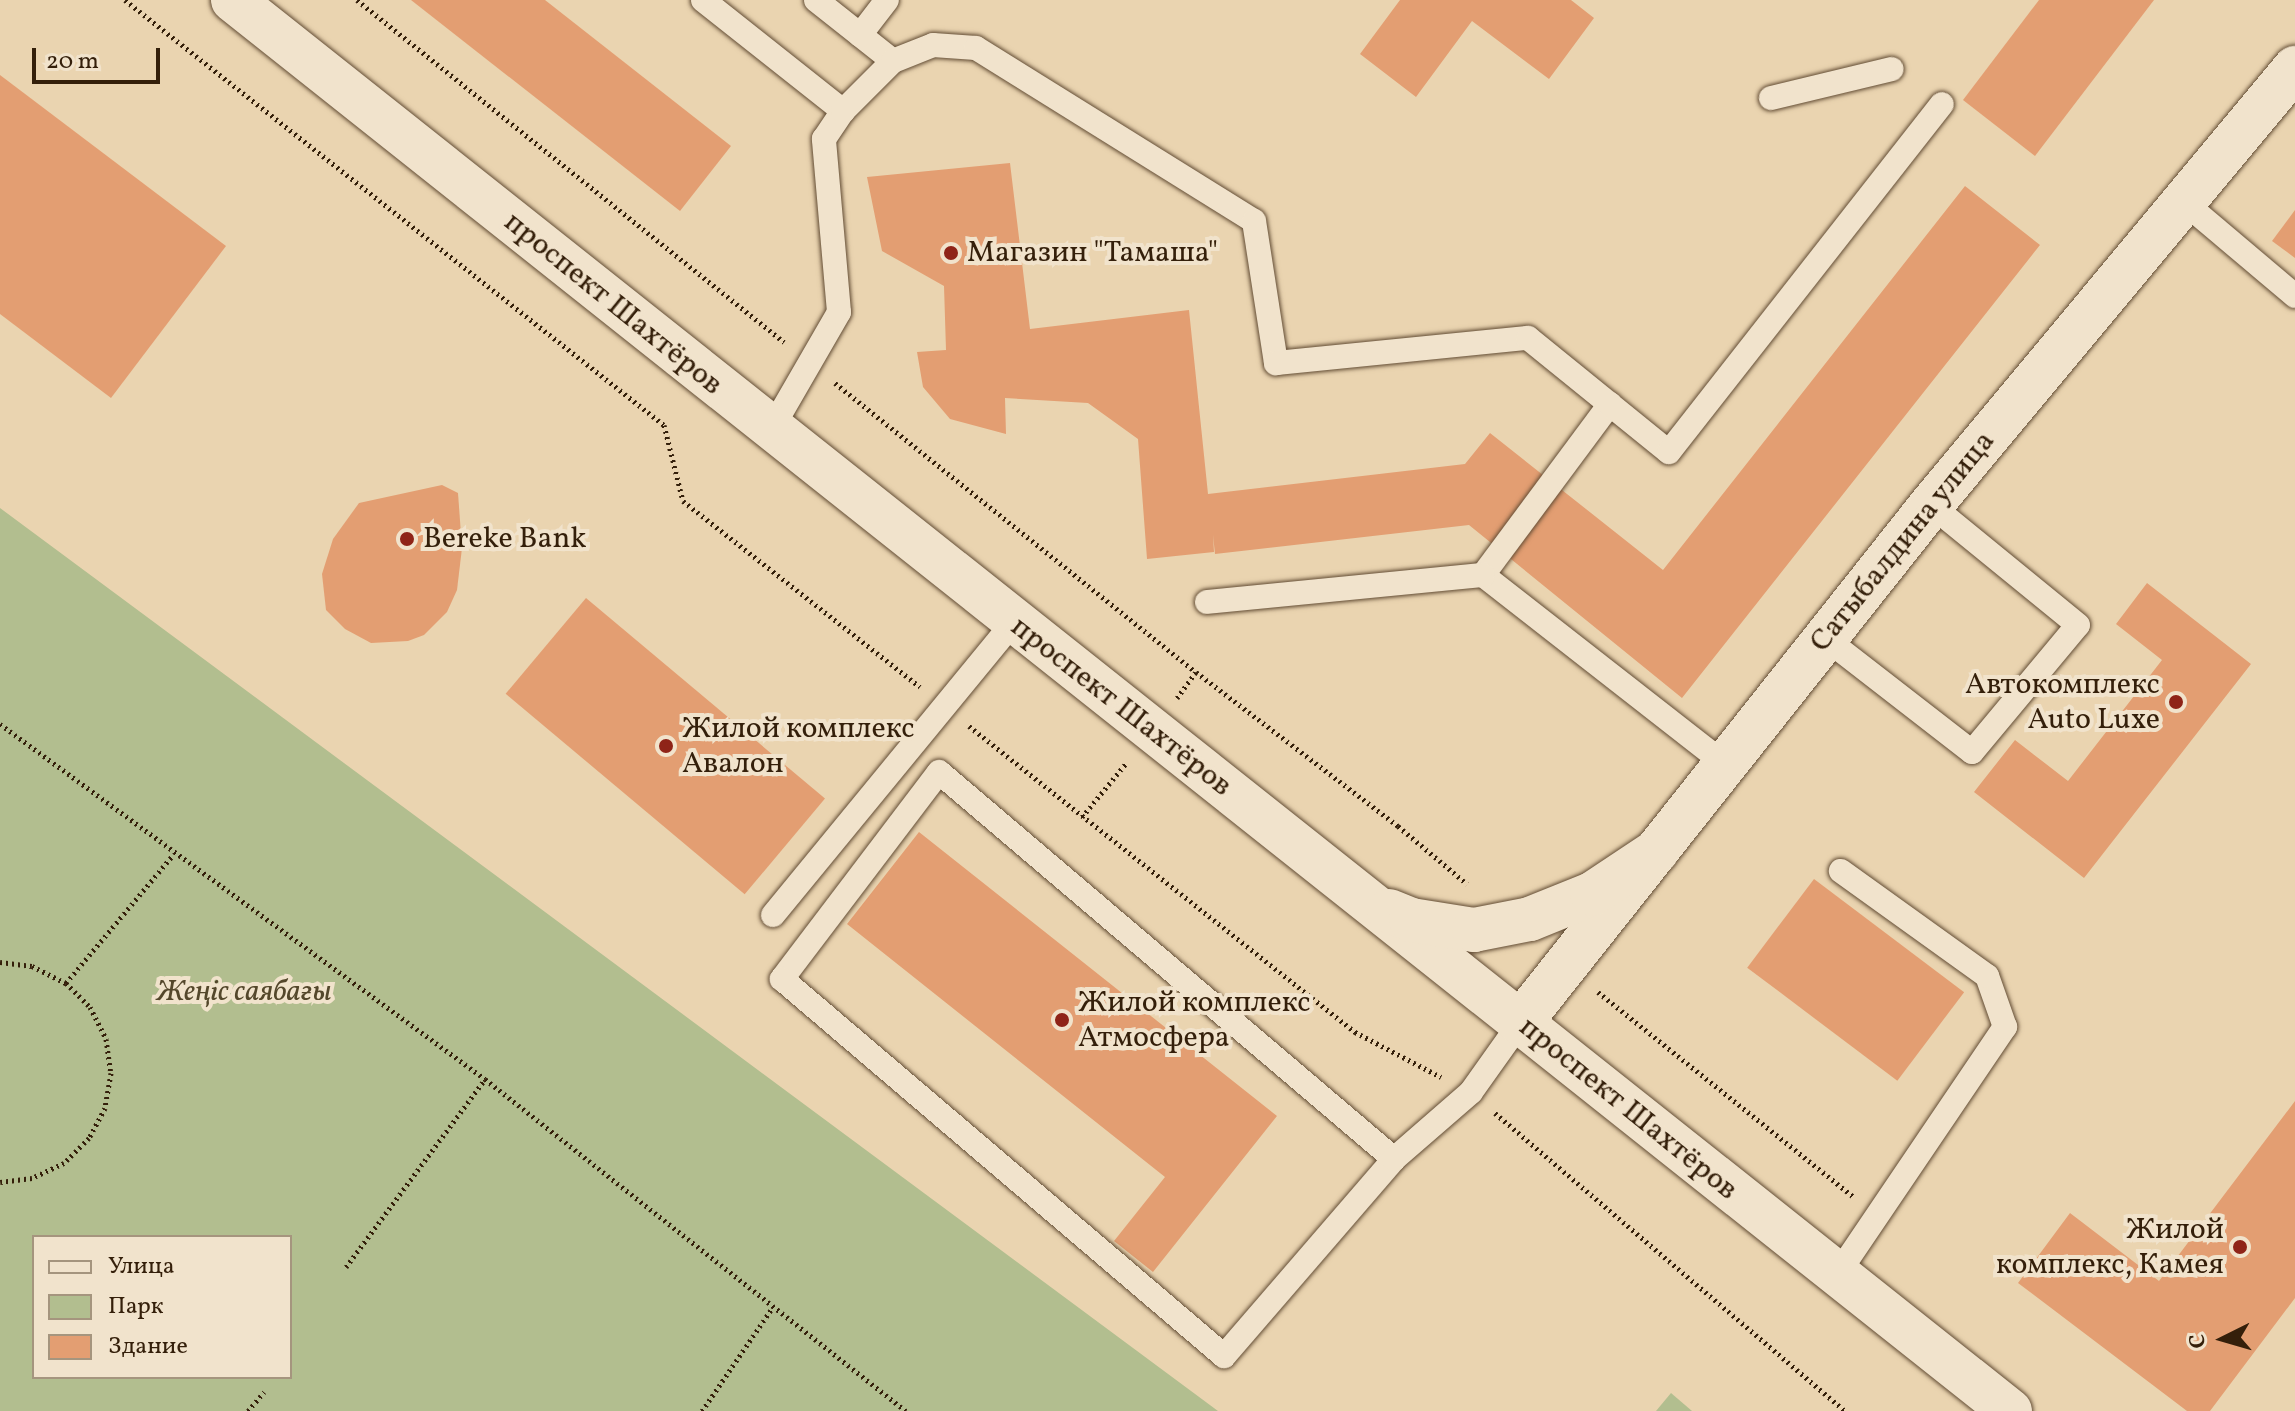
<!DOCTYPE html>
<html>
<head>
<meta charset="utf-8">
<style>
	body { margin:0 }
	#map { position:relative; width:2295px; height:1411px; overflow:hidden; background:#ead4b0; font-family:Vollkorn,serif }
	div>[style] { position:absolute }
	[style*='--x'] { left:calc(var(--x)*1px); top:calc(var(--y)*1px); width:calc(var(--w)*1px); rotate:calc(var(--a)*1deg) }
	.green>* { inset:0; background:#b2be8f }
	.building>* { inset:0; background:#e39e72; transform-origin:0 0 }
	.path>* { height:5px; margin-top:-2.5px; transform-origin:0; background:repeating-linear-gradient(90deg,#341f0a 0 2px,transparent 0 6px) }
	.roads { filter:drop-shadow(0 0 2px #624c34) drop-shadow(0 0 2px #624c34) }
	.service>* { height:24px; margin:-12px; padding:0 12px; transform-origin:12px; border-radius:12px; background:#f1e3cc }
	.tertiary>* { height:44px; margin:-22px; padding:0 22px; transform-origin:22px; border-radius:22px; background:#f1e3cc }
	.secondary>* { height:44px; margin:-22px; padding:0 22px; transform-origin:22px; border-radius:22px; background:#f1e3cc }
	.dots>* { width:22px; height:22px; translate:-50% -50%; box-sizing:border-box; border:4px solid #f1e3cc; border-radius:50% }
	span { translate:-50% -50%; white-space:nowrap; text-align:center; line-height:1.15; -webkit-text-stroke:8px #f1e3cc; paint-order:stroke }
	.poi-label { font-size:30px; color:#341f0a }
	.left { translate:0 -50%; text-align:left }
	.right { translate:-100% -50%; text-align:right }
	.street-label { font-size:30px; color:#341f0a }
	.park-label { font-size:30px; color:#54472b; font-style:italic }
	.legend { position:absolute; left:32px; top:1235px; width:260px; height:144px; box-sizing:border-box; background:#f1e3cc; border:2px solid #a5957e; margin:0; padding:10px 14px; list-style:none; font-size:24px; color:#341f0a }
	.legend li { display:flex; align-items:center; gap:16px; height:40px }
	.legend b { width:40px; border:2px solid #a5957e }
	.north { position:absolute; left:2183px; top:1299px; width:80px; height:80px; -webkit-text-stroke:6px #f1e3cc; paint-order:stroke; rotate:265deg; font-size:22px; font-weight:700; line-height:32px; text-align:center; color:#341f0a }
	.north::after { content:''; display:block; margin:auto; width:28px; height:36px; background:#341f0a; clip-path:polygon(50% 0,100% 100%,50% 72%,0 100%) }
	.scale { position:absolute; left:32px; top:48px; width:128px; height:36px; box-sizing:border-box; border:4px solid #341f0a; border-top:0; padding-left:10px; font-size:24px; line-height:28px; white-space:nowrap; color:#341f0a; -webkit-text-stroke:6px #f1e3cc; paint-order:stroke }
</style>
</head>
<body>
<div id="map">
	<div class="green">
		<i style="clip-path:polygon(evenodd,0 508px,1218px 1411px,0 1411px,0 508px,34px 1237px,290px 1237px,290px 1377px,34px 1377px,34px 1237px)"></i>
		<i style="clip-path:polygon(1671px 1393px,1692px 1411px,1656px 1411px)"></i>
	</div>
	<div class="building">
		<i style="clip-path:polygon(411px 0,545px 0,731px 146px,680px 211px)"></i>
		<i style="clip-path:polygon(1400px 0,1571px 0,1594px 18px,1549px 79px,1472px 21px,1416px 97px,1360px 54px)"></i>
		<i style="clip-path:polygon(2039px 0,2154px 0,2035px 156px,1963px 100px)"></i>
		<i style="clip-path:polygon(0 75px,226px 246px,111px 398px,0 314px)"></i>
		<i style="clip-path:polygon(1010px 163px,1030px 329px,1189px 310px,1208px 494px,1465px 464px,1490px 433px,1663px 570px,1965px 186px,2040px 245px,1682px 698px,1469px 525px,1215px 554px,1213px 535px,1214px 552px,1147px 559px,1138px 439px,1088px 403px,1005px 398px,1006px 434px,950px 419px,923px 387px,917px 352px,946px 350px,944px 286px,882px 251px,867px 177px)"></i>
		<i style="clip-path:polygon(2295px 210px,2295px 258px,2272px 241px)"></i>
		<i style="clip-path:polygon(442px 485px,458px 493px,462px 548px,457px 590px,447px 612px,424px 635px,408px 641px,371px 643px,345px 629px,326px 610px,322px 574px,333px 539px,359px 503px)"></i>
		<i style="clip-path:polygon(2147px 583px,2251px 664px,2084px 878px,1974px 792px,2015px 740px,2068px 781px,2162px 660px,2116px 624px)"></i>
		<i style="left:586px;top:598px;width:312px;height:125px;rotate:40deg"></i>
		<i style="clip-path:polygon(919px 832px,1277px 1116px,1153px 1272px,1114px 1241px,1165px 1177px,847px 924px)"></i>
		<i style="left:1814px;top:879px;width:188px;height:111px;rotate:37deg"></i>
		<i style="clip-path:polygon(2295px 1101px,2295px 1298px,2210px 1411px,2187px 1411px,2018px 1283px,2070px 1213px,2159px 1281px)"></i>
	</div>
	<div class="path">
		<i style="--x:125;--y:0;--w:686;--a:38.26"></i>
		<i style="--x:664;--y:425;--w:78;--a:76"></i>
		<i style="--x:683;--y:501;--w:301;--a:38.1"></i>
		<i style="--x:357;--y:0;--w:547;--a:38.69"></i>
		<i style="--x:835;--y:383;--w:462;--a:38.7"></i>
		<i style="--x:1196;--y:672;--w:254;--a:37.3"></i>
		<i style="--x:1398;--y:826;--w:90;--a:40"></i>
		<i style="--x:1177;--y:698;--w:32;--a:-54"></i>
		<i style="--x:0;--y:724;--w:601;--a:36.2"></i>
		<i style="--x:485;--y:1079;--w:536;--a:38.26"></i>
		<i style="--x:969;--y:726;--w:493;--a:38.4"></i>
		<i style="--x:1355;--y:1032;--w:97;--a:27.6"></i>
		<i style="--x:1082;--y:817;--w:71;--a:-50.7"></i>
		<i style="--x:0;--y:962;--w:32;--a:7"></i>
		<i style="--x:32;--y:966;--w:38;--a:27"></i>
		<i style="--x:66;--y:983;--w:34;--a:45"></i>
		<i style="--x:90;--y:1007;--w:36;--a:63"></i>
		<i style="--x:106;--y:1039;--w:34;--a:82"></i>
		<i style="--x:111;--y:1073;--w:36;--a:100"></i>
		<i style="--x:105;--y:1108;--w:34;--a:118"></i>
		<i style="--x:89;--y:1138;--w:35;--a:135"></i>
		<i style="--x:64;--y:1163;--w:35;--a:155"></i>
		<i style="--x:32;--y:1178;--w:32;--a:173"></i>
		<i style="--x:66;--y:983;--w:168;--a:-50.1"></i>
		<i style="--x:1598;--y:992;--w:327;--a:38.7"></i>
		<i style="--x:1495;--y:1113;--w:460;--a:40.4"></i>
		<i style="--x:346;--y:1267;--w:234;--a:-53.5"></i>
		<i style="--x:248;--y:1411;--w:25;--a:-50"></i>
		<i style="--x:702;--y:1411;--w:126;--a:-55.7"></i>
	</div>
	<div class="roads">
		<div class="service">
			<i style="--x:703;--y:0;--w:179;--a:38.4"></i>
			<i style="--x:816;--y:0;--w:98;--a:38.4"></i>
			<i style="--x:860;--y:35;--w:44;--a:-52.4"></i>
			<i style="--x:1771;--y:98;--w:124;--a:-13.5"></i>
			<i style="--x:2185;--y:203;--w:144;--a:40.2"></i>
			<i style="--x:1610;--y:404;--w:213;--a:126.6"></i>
			<i style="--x:1483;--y:575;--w:307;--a:38"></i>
			<i style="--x:771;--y:430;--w:136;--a:-60"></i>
			<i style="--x:839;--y:312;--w:174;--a:-95"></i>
			<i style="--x:824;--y:139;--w:34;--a:-56"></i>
			<i style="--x:843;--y:111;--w:71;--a:-45"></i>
			<i style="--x:893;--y:61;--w:43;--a:-21.8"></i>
			<i style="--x:933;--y:45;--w:43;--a:4"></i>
			<i style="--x:976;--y:48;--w:327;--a:31.9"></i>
			<i style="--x:1254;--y:221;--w:144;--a:81.2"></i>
			<i style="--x:1276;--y:363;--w:253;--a:-5.7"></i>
			<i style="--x:1528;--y:338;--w:181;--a:39"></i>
			<i style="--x:1669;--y:452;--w:442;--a:-51.9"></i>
			<i style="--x:1207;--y:602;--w:277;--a:-5.6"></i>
			<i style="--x:1825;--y:638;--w:186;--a:37.8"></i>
			<i style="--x:1972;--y:752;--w:165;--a:-50.2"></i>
			<i style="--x:2078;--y:625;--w:190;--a:-140.8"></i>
			<i style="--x:773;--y:915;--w:379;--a:-50.6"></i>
			<i style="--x:1394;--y:1159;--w:597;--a:-139.62"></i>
			<i style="--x:939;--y:772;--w:260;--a:127.2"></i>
			<i style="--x:782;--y:979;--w:581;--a:40.46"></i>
			<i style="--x:1224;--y:1356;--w:260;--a:-49.2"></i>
			<i style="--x:1394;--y:1159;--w:102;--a:-41"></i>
			<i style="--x:1471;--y:1092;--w:85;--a:-54.6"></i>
			<i style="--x:1837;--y:1275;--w:300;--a:-55.9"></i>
			<i style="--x:2005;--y:1027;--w:54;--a:-109.4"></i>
			<i style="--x:1987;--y:976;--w:180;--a:-144.3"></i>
		</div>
		<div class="tertiary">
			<i style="--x:1520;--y:1023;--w:661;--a:-51.57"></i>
			<i style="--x:1931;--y:505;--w:569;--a:-50.21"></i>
		</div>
		<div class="secondary">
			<i style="--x:233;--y:0;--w:2269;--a:38.45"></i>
			<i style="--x:1389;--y:911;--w:24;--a:22"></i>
			<i style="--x:1411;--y:920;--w:64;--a:9"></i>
			<i style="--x:1474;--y:930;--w:57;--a:-11.1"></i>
			<i style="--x:1530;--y:919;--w:67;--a:-22"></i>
			<i style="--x:1592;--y:894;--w:78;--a:-33.5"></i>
		</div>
	</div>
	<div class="dots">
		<i style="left:951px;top:253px;background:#8f2418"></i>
		<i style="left:407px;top:539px;background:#8f2418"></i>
		<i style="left:2176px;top:702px;background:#8f2418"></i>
		<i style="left:666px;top:746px;background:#8f2418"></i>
		<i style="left:1062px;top:1020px;background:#8f2418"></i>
		<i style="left:2240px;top:1247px;background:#8f2418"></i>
	</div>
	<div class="poi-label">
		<span class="left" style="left:967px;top:253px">Магазин "Тамаша"</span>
		<span class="left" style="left:423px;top:539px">Bereke Bank</span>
		<span class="right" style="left:2160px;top:702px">Автокомплекс<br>Auto Luxe</span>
		<span class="left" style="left:682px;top:746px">Жилой комплекс<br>Авалон</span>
		<span class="left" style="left:1078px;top:1020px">Жилой комплекс<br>Атмосфера</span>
		<span class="right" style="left:2224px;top:1247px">Жилой<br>комплекс, Камея</span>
	</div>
	<div class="street-label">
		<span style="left:613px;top:304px;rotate:39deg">проспект Шахтёров</span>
		<span style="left:1903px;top:542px;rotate:-51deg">Сатыбалдина улица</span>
		<span style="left:1121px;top:707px;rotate:38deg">проспект Шахтёров</span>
		<span style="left:1628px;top:1109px;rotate:39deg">проспект Шахтёров</span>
	</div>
	<div class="park-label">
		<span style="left:244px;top:992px">Жеңіс саябағы</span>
	</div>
	<ul class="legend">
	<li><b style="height:10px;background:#f1e3cc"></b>Улица</li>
	<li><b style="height:22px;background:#b2be8f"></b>Парк</li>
	<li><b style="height:22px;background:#e39e72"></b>Здание</li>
	</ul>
	<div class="north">С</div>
	<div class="scale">20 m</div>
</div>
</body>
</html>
